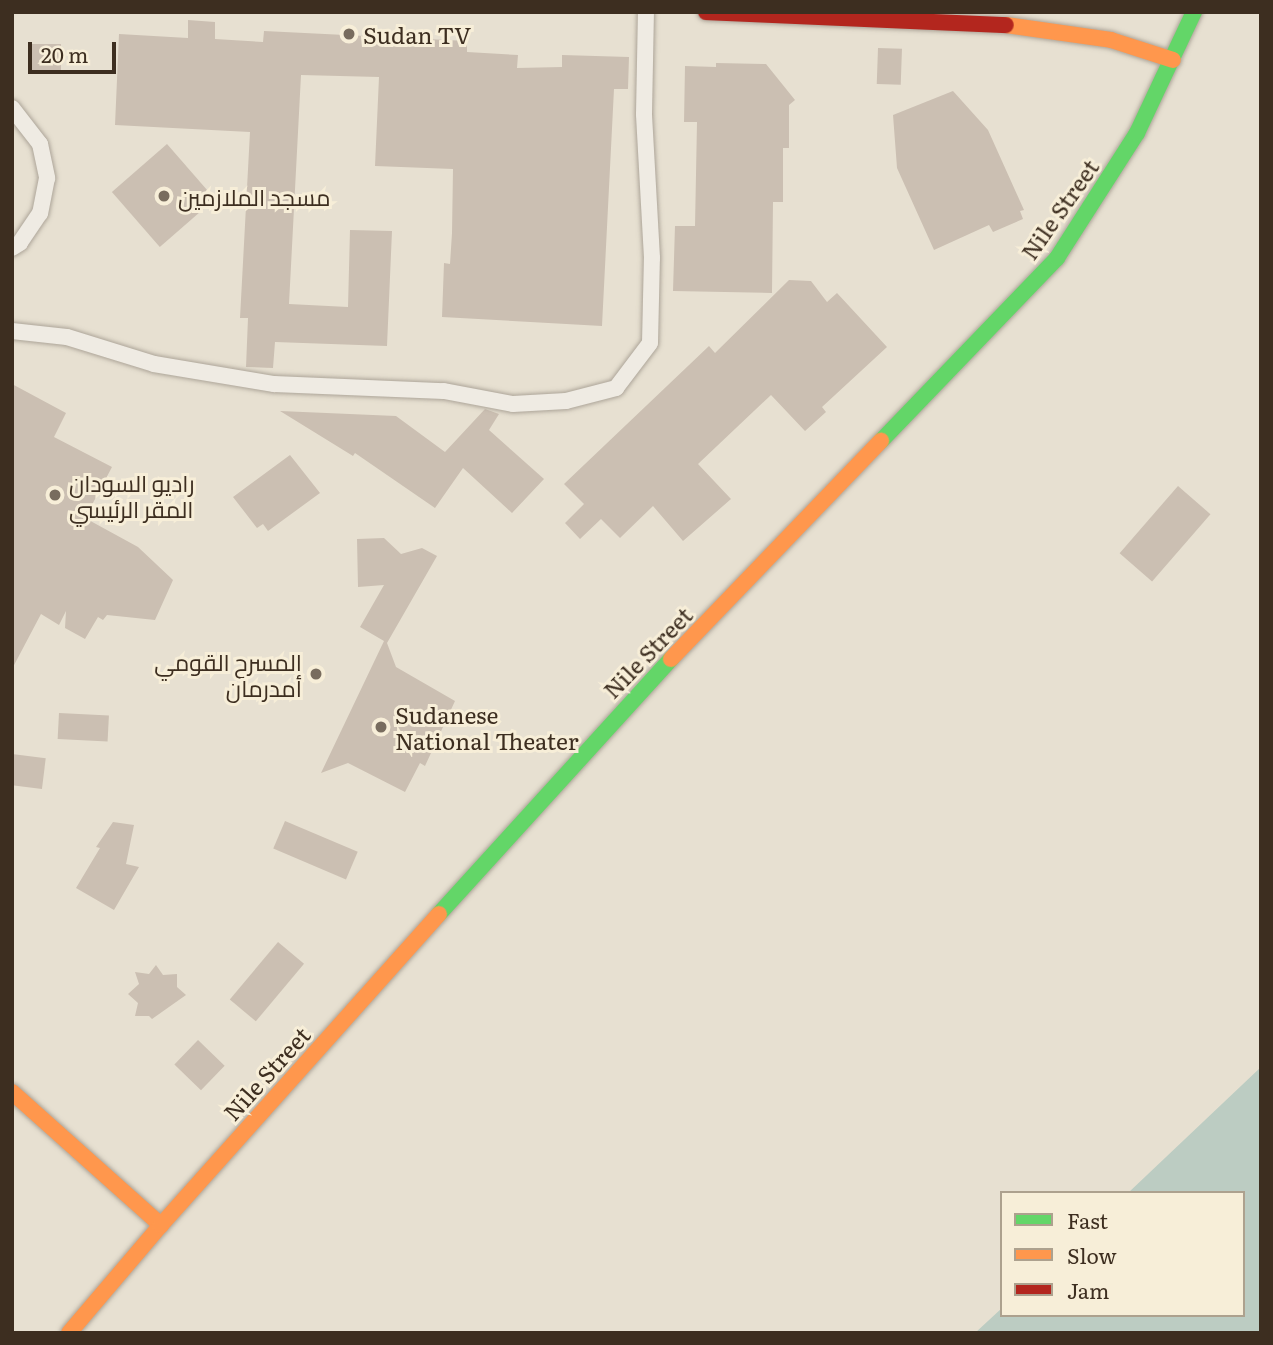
<!DOCTYPE html>
<html>
<head>
<meta charset="utf-8">
<style>
	body { margin:0 }
	#map { position:relative; width:1273px; height:1345px; overflow:hidden; background:#e7e0d1; font-family:Literata,Cairo,serif }
	div>[style] { position:absolute }
	[style*='--x'] { left:calc(var(--x)*1px); top:calc(var(--y)*1px); width:calc(var(--w)*1px); rotate:calc(var(--a)*1deg) }
	.water>* { inset:0; background:#bcccc2 }
	.building>* { inset:0; background:#cbbfb2; transform-origin:0 0 }
	.roads { filter:drop-shadow(0 0 2px #ada599) drop-shadow(0 0 2px #ada599) }
	.lane>* { height:16px; margin:-8px; padding:0 8px; transform-origin:8px; border-radius:8px; background:#efebe3 }
	.fast>* { height:16px; margin:-8px; padding:0 8px; transform-origin:8px; border-radius:8px; background:#63d668 }
	.slow>* { height:16px; margin:-8px; padding:0 8px; transform-origin:8px; border-radius:8px; background:#ff974d }
	.jam>* { height:16px; margin:-8px; padding:0 8px; transform-origin:8px; border-radius:8px; background:#b3261e }
	.dots>* { width:19px; height:19px; translate:-50% -50%; box-sizing:border-box; border:4px solid #f7eed8; border-radius:50% }
	span { translate:-50% -50%; white-space:nowrap; text-align:center; line-height:1.15; -webkit-text-stroke:6px #f7eed8; paint-order:stroke }
	.poi-label { font-size:23px; color:#3d2e20 }
	.left { translate:0 -50%; text-align:left }
	.right { translate:-100% -50%; text-align:right }
	.street-label { font-size:23px; color:#3d2e20 }
	.frame { position:absolute; inset:0; border:14px solid #3d2e20; pointer-events:none }
	.legend { position:absolute; left:1000px; top:1191px; width:245px; height:126px; box-sizing:border-box; background:#f7eed8; border:2px solid #ada18e; margin:0; padding:9px 12px; list-style:none; font-size:21px; color:#3d2e20 }
	.legend li { display:flex; align-items:center; gap:14px; height:35px }
	.legend b { width:35px; border:2px solid #ada18e }
	.scale { position:absolute; left:28px; top:42px; width:88px; height:32px; box-sizing:border-box; border:4px solid #3d2e20; border-top:0; padding-left:9px; font-size:21px; line-height:24px; white-space:nowrap; color:#3d2e20; -webkit-text-stroke:5px #f7eed8; paint-order:stroke }
</style>
</head>
<body>
<div id="map">
	<div class="water">
		<i style="clip-path:polygon(1261px 1067px,1261px 1333px,975px 1333px,1002px 1308px,1002px 1315px,1243px 1315px,1243px 1193px,1128px 1193px)"></i>
	</div>
	<div class="building">
		<i style="clip-path:polygon(188px 20px,215px 22px,215px 39px,263px 42px,264px 31px,467px 41px,467px 52px,518px 55px,517px 68px,562px 67px,562px 55px,629px 57px,628px 89px,614px 89px,602px 326px,442px 317px,444px 263px,450px 264px,452px 233px,453px 169px,375px 166px,379px 77px,301px 75px,289px 304px,348px 307px,350px 230px,392px 231px,387px 346px,275px 342px,273px 368px,246px 367px,248px 318px,240px 318px,250px 132px,115px 125px,119px 34px,188px 38px)"></i>
		<i style="left:32px;top:44px;width:29px;height:30px"></i>
		<i style="left:878px;top:48px;width:24px;height:36px;rotate:2deg"></i>
		<i style="clip-path:polygon(716px 63px,766px 64px,795px 100px,789px 105px,789px 148px,783px 148px,783px 202px,773px 202px,772px 293px,673px 291px,675px 226px,695px 226px,697px 122px,684px 122px,685px 66px,716px 67px)"></i>
		<i style="clip-path:polygon(953px 91px,988px 130px,1024px 210px,1020px 211px,1023px 219px,993px 232px,989px 225px,934px 250px,897px 168px,893px 115px)"></i>
		<i style="left:167px;top:144px;width:73px;height:73px;rotate:49deg"></i>
		<i style="clip-path:polygon(789px 280px,811px 281px,827px 302px,837px 293px,887px 347px,822px 407px,826px 412px,805px 431px,771px 395px,698px 464px,731px 499px,683px 541px,653px 506px,620px 538px,601px 519px,580px 539px,565px 523px,584px 504px,564px 484px,709px 346px,715px 353px)"></i>
		<i style="clip-path:polygon(12px 384px,66px 413px,54px 437px,112px 467px,85px 518px,138px 547px,173px 580px,155px 620px,107px 615px,103px 620px,98px 617px,85px 639px,65px 628px,66px 611px,59px 625px,41px 614px,12px 669px)"></i>
		<i style="clip-path:polygon(485px 409px,499px 414px,489px 430px,544px 479px,512px 513px,463px 468px,435px 508px,355px 453px,353px 456px,280px 411px,396px 416px,445px 452px)"></i>
		<i style="clip-path:polygon(290px 455px,320px 493px,268px 531px,263px 524px,257px 528px,233px 497px)"></i>
		<i style="left:1178px;top:486px;width:43px;height:89px;rotate:41deg"></i>
		<i style="clip-path:polygon(384px 538px,401px 554px,422px 548px,437px 556px,387px 643px,396px 667px,455px 701px,425px 766px,420px 763px,405px 792px,348px 763px,321px 773px,384px 641px,360px 627px,384px 585px,358px 587px,357px 539px)"></i>
		<i style="left:59px;top:713px;width:50px;height:26px;rotate:3deg"></i>
		<i style="left:12px;top:754px;width:34px;height:31px;rotate:7deg"></i>
		<i style="left:285px;top:821px;width:79px;height:30px;rotate:23deg"></i>
		<i style="clip-path:polygon(113px 822px,134px 825px,126px 864px,139px 867px,114px 910px,76px 888px,100px 848px,96px 847px)"></i>
		<i style="left:278px;top:942px;width:34px;height:75px;rotate:40deg"></i>
		<i style="clip-path:polygon(156px 965px,163px 975px,177px 974px,177px 987px,186px 995px,152px 1019px,149px 1016px,135px 1016px,138px 1003px,128px 994px,139px 984px,135px 972px,149px 974px)"></i>
		<i style="left:198px;top:1040px;width:37px;height:34px;rotate:44deg"></i>
	</div>
	<div class="roads">
		<div class="lane">
			<i style="--x:12;--y:108;--w:46;--a:52.1"></i>
			<i style="--x:40;--y:144;--w:35;--a:78"></i>
			<i style="--x:47;--y:178;--w:36;--a:101"></i>
			<i style="--x:40;--y:213;--w:36;--a:124"></i>
			<i style="--x:20;--y:243;--w:9;--a:148"></i>
			<i style="--x:12;--y:331;--w:55;--a:6.2"></i>
			<i style="--x:67;--y:337;--w:91;--a:17.2"></i>
			<i style="--x:154;--y:364;--w:122;--a:9.5"></i>
			<i style="--x:274;--y:384;--w:170;--a:2.4"></i>
			<i style="--x:444;--y:391;--w:70;--a:10.7"></i>
			<i style="--x:513;--y:404;--w:53;--a:-3.2"></i>
			<i style="--x:566;--y:401;--w:52;--a:-14.6"></i>
			<i style="--x:616;--y:388;--w:56;--a:-52.9"></i>
			<i style="--x:650;--y:343;--w:85;--a:-88.7"></i>
			<i style="--x:652;--y:258;--w:144;--a:-93.2"></i>
			<i style="--x:644;--y:114;--w:102;--a:-88.9"></i>
		</div>
		<div class="fast">
			<i style="--x:881;--y:441;--w:254;--a:-46.1"></i>
			<i style="--x:1057;--y:258;--w:148;--a:-57.4"></i>
			<i style="--x:1137;--y:133;--w:134;--a:-64.8"></i>
			<i style="--x:439;--y:914;--w:345;--a:-47.7"></i>
		</div>
		<div class="slow">
			<i style="--x:1006;--y:25;--w:106;--a:8.1"></i>
			<i style="--x:1111;--y:40;--w:65;--a:17.9"></i>
			<i style="--x:671;--y:659;--w:303;--a:-46.1"></i>
			<i style="--x:12;--y:1092;--w:200;--a:41.8"></i>
			<i style="--x:69;--y:1333;--w:142;--a:-49.6"></i>
			<i style="--x:161;--y:1225;--w:417;--a:-48.2"></i>
		</div>
		<div class="jam">
			<i style="--x:706;--y:12;--w:300;--a:2.5"></i>
		</div>
	</div>
	<div class="dots">
		<i style="left:349px;top:34px;background:#786c5e"></i>
		<i style="left:164px;top:196px;background:#786c5e"></i>
		<i style="left:55px;top:495px;background:#786c5e"></i>
		<i style="left:316px;top:674px;background:#786c5e"></i>
		<i style="left:381px;top:727px;background:#786c5e"></i>
	</div>
	<div class="poi-label">
		<span class="left" style="left:363px;top:34px">Sudan TV</span>
		<span class="left" style="left:178px;top:196px">مسجد الملازمين</span>
		<span class="left" style="left:69px;top:495px">راديو السودان<br>المقر الرئيسي</span>
		<span class="right" style="left:302px;top:674px">المسرح القومي<br>أمدرمان</span>
		<span class="left" style="left:395px;top:727px">Sudanese<br>National Theater</span>
	</div>
	<div class="street-label">
		<span style="left:1059px;top:209px;rotate:-55deg">Nile Street</span>
		<span style="left:647px;top:652px;rotate:-46deg">Nile Street</span>
		<span style="left:266px;top:1073px;rotate:-48deg">Nile Street</span>
	</div>
	<div class="frame"></div>
	<ul class="legend">
	<li><b style="height:9px;background:#63d668"></b>Fast</li>
	<li><b style="height:9px;background:#ff974d"></b>Slow</li>
	<li><b style="height:9px;background:#b3261e"></b>Jam</li>
	</ul>
	<div class="scale">20 m</div>
</div>
</body>
</html>
